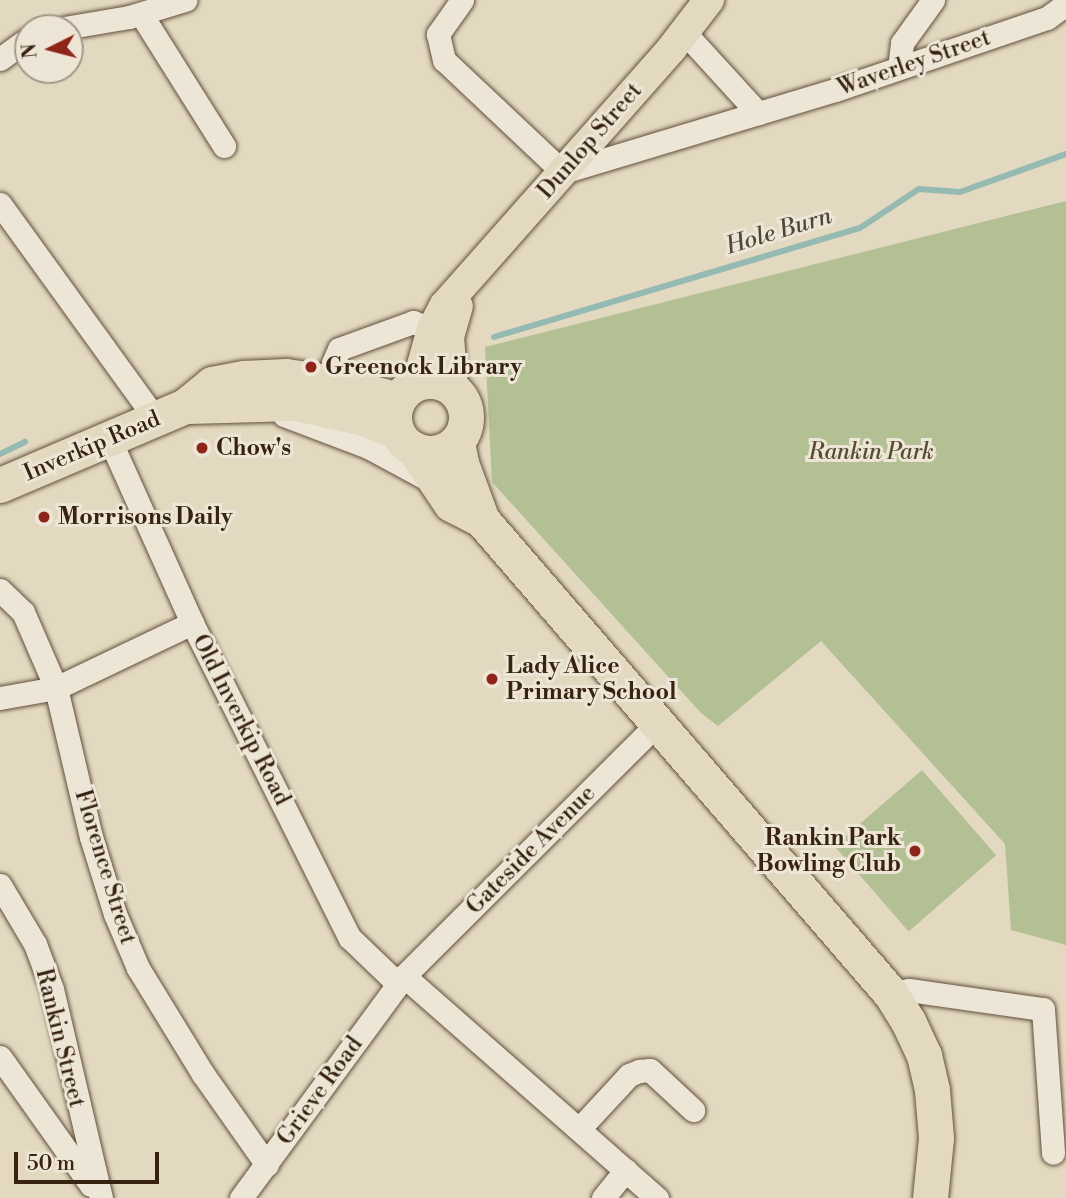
<!DOCTYPE html>
<html>
<head>
<meta charset="utf-8">
<style>
	body { margin:0 }
	#map { position:relative; width:1066px; height:1198px; overflow:hidden; background:#e3d9c0; font-family:"Libre Bodoni",serif }
	div>[style] { position:absolute }
	[style*='--x'] { left:calc(var(--x)*1px); top:calc(var(--y)*1px); width:calc(var(--w)*1px); rotate:calc(var(--a)*1deg) }
	.green>* { inset:0; background:#b2c094; transform-origin:0 0 }
	.stream>* { height:6px; margin:-3px; padding:0 3px; transform-origin:3px; border-radius:3px; background:#95bab2 }
	.roads { filter:drop-shadow(0 0 2px #63503c) drop-shadow(0 0 2px #63503c) }
	.minor>* { height:23px; margin:-11.5px; padding:0 11.5px; transform-origin:11.5px; border-radius:11.5px; background:#ede6d6 }
	.major>* { height:30px; margin:-15px; padding:0 15px; transform-origin:15px; border-radius:15px; background:#e3d9c0 }
	.highway>* { height:35px; margin:-17.5px; padding:0 17.5px; transform-origin:17.5px; border-radius:17.5px; background:#e3d9c0 }
	.highway>.ring { margin:-17.5px; padding:0; box-sizing:content-box; background:none; border:35px solid #e3d9c0; border-radius:50% }
	.dots>* { width:19px; height:19px; translate:-50% -50%; box-sizing:border-box; border:4px solid #ede6d6; border-radius:50% }
	span { translate:-50% -50%; white-space:nowrap; text-align:center; line-height:1.15; -webkit-text-stroke:6px #ede6d6; paint-order:stroke }
	.street-label { font-size:23px; color:#382210 }
	.poi-label { font-size:23px; color:#382210; font-weight:700 }
	.left { translate:0 -50%; text-align:left }
	.right { translate:-100% -50%; text-align:right }
	.park-label { font-size:23px; color:#564a31; font-style:italic }
	.water-label { font-size:24px; color:#4f4838; font-style:italic }
	.north { position:absolute; left:14px; top:14px; width:70px; height:70px; box-sizing:border-box; background:#ede6d6; border:2px solid #a59887; border-radius:50%; rotate:264deg; font-size:19px; font-weight:700; line-height:28px; text-align:center; color:#382210 }
	.north::after { content:''; display:block; margin:auto; width:24px; height:32px; background:#8f2418; clip-path:polygon(50% 0,100% 100%,50% 72%,0 100%) }
	.scale { position:absolute; left:14px; top:1152px; width:145px; height:32px; box-sizing:border-box; border:4px solid #382210; border-top:0; padding-left:9px; font-size:21px; line-height:24px; white-space:nowrap; color:#382210; -webkit-text-stroke:5px #ede6d6; paint-order:stroke }
</style>
</head>
<body>
<div id="map">
	<div class="green">
		<i style="clip-path:polygon(1066px 201px,1066px 945px,1011px 930px,1005px 844px,821px 641px,718px 726px,701px 713px,492px 482px,485px 347px)"></i>
		<i style="left:922px;top:770px;width:113px;height:116px;rotate:49deg"></i>
	</div>
	<div class="stream">
		<i style="--x:494;--y:337;--w:382;--a:-16.6"></i>
		<i style="--x:860;--y:228;--w:71;--a:-33.5"></i>
		<i style="--x:919;--y:189;--w:41;--a:4.2"></i>
		<i style="--x:960;--y:192;--w:113;--a:-19.7"></i>
		<i style="--x:0;--y:454;--w:28;--a:-26"></i>
	</div>
	<div class="roads">
		<div class="minor">
			<i style="--x:462;--y:0;--w:42;--a:125.2"></i>
			<i style="--x:438;--y:34;--w:27;--a:77"></i>
			<i style="--x:444;--y:60;--w:163;--a:43.3"></i>
			<i style="--x:563;--y:172;--w:284;--a:-16.8"></i>
			<i style="--x:835;--y:90;--w:224;--a:-18.8"></i>
			<i style="--x:1047;--y:18;--w:24;--a:-36"></i>
			<i style="--x:141;--y:14;--w:156;--a:57.8"></i>
			<i style="--x:64;--y:28;--w:66;--a:-9.6"></i>
			<i style="--x:129;--y:17;--w:59;--a:-16.9"></i>
			<i style="--x:684;--y:32;--w:110;--a:47.6"></i>
			<i style="--x:0;--y:59;--w:34;--a:-36"></i>
			<i style="--x:899;--y:68;--w:25;--a:-83"></i>
			<i style="--x:902;--y:43;--w:53;--a:-54.2"></i>
			<i style="--x:0;--y:204;--w:264;--a:54.1"></i>
			<i style="--x:336;--y:383;--w:20;--a:-99"></i>
			<i style="--x:333;--y:363;--w:15;--a:-67"></i>
			<i style="--x:339;--y:349;--w:79;--a:-20"></i>
			<i style="--x:413;--y:322;--w:20;--a:20"></i>
			<i style="--x:284;--y:415;--w:90;--a:20.9"></i>
			<i style="--x:368;--y:447;--w:72;--a:28.4"></i>
			<i style="--x:109;--y:438;--w:203;--a:65.8"></i>
			<i style="--x:192;--y:623;--w:352;--a:63.4"></i>
			<i style="--x:350;--y:938;--w:66;--a:43.8"></i>
			<i style="--x:0;--y:590;--w:32;--a:44"></i>
			<i style="--x:23;--y:612;--w:83;--a:66.5"></i>
			<i style="--x:56;--y:688;--w:153;--a:76.8"></i>
			<i style="--x:91;--y:837;--w:81;--a:72.7"></i>
			<i style="--x:115;--y:914;--w:59;--a:66.9"></i>
			<i style="--x:138;--y:968;--w:124;--a:58.5"></i>
			<i style="--x:203;--y:1074;--w:111;--a:54.9"></i>
			<i style="--x:0;--y:698;--w:57;--a:-10.1"></i>
			<i style="--x:56;--y:688;--w:151;--a:-25.5"></i>
			<i style="--x:0;--y:885;--w:69;--a:59.3"></i>
			<i style="--x:35;--y:944;--w:48;--a:69.3"></i>
			<i style="--x:52;--y:989;--w:215;--a:76.8"></i>
			<i style="--x:404;--y:976;--w:337;--a:41.3"></i>
			<i style="--x:891;--y:994;--w:18;--a:-13"></i>
			<i style="--x:909;--y:990;--w:135;--a:8.1"></i>
			<i style="--x:1043;--y:1009;--w:144;--a:86"></i>
			<i style="--x:0;--y:1057;--w:157;--a:54.6"></i>
			<i style="--x:580;--y:1128;--w:72;--a:-47.2"></i>
			<i style="--x:629;--y:1075;--w:11;--a:-22"></i>
			<i style="--x:639;--y:1071;--w:11;--a:-5"></i>
			<i style="--x:650;--y:1070;--w:59;--a:42.9"></i>
			<i style="--x:241;--y:1198;--w:275;--a:-53.7"></i>
			<i style="--x:404;--y:976;--w:357;--a:-44.9"></i>
			<i style="--x:603;--y:1198;--w:36;--a:-51"></i>
		</div>
		<div class="major">
			<i style="--x:417;--y:383;--w:56;--a:-74.5"></i>
			<i style="--x:432;--y:329;--w:27;--a:-62"></i>
			<i style="--x:445;--y:305;--w:343;--a:-48.5"></i>
			<i style="--x:672;--y:48;--w:61;--a:-52.4"></i>
			<i style="--x:453;--y:389;--w:52;--a:-94.4"></i>
			<i style="--x:449;--y:337;--w:32;--a:-74"></i>
		</div>
		<div class="highway">
			<i class="ring" style="left:394px;top:381px;width:37px;height:37px"></i>
			<i style="--x:188;--y:406;--w:107;--a:-1.6"></i>
			<i style="--x:295;--y:403;--w:70;--a:12.4"></i>
			<i style="--x:363;--y:418;--w:36;--a:21"></i>
			<i style="--x:457;--y:442;--w:21;--a:79"></i>
			<i style="--x:461;--y:463;--w:61;--a:69.8"></i>
			<i style="--x:414;--y:449;--w:66;--a:56.1"></i>
			<i style="--x:451;--y:504;--w:35;--a:27"></i>
			<i style="--x:482;--y:520;--w:626;--a:49.21"></i>
			<i style="--x:891;--y:994;--w:32;--a:58"></i>
			<i style="--x:908;--y:1021;--w:38;--a:65"></i>
			<i style="--x:924;--y:1055;--w:36;--a:77"></i>
			<i style="--x:932;--y:1090;--w:48;--a:85.2"></i>
			<i style="--x:936;--y:1138;--w:60;--a:95.7"></i>
			<i style="--x:0;--y:485;--w:201;--a:-23.1"></i>
			<i style="--x:185;--y:406;--w:35;--a:-39"></i>
			<i style="--x:212;--y:384;--w:33;--a:-11"></i>
			<i style="--x:244;--y:378;--w:42;--a:-2.7"></i>
			<i style="--x:286;--y:376;--w:50;--a:8"></i>
			<i style="--x:336;--y:383;--w:64;--a:15.3"></i>
		</div>
	</div>
	<div class="dots">
		<i style="left:311px;top:367px;background:#8f2418"></i>
		<i style="left:202px;top:448px;background:#8f2418"></i>
		<i style="left:44px;top:517px;background:#8f2418"></i>
		<i style="left:492px;top:679px;background:#8f2418"></i>
		<i style="left:915px;top:851px;background:#8f2418"></i>
	</div>
	<div class="street-label">
		<span style="left:914px;top:63px;rotate:-19deg">Waverley Street</span>
		<span style="left:590px;top:141px;rotate:-49deg">Dunlop Street</span>
		<span style="left:92px;top:446px;rotate:-23deg">Inverkip Road</span>
		<span style="left:241px;top:720px;rotate:63deg">Old Inverkip Road</span>
		<span style="left:531px;top:850px;rotate:-45deg">Gateside Avenue</span>
		<span style="left:105px;top:867px;rotate:73deg">Florence Street</span>
		<span style="left:60px;top:1038px;rotate:76deg">Rankin Street</span>
		<span style="left:320px;top:1091px;rotate:-54deg">Grieve Road</span>
	</div>
	<div class="poi-label">
		<span class="left" style="left:325px;top:367px">Greenock Library</span>
		<span class="left" style="left:216px;top:448px">Chow's</span>
		<span class="left" style="left:58px;top:517px">Morrisons Daily</span>
		<span class="left" style="left:506px;top:679px">Lady Alice<br>Primary School</span>
		<span class="right" style="left:901px;top:851px">Rankin Park<br>Bowling Club</span>
	</div>
	<div class="park-label">
		<span style="left:871px;top:452px">Rankin Park</span>
	</div>
	<div class="water-label">
		<span style="left:779px;top:232px;rotate:-17deg">Hole Burn</span>
	</div>
	<div class="north">N</div>
	<div class="scale">50 m</div>
</div>
</body>
</html>
